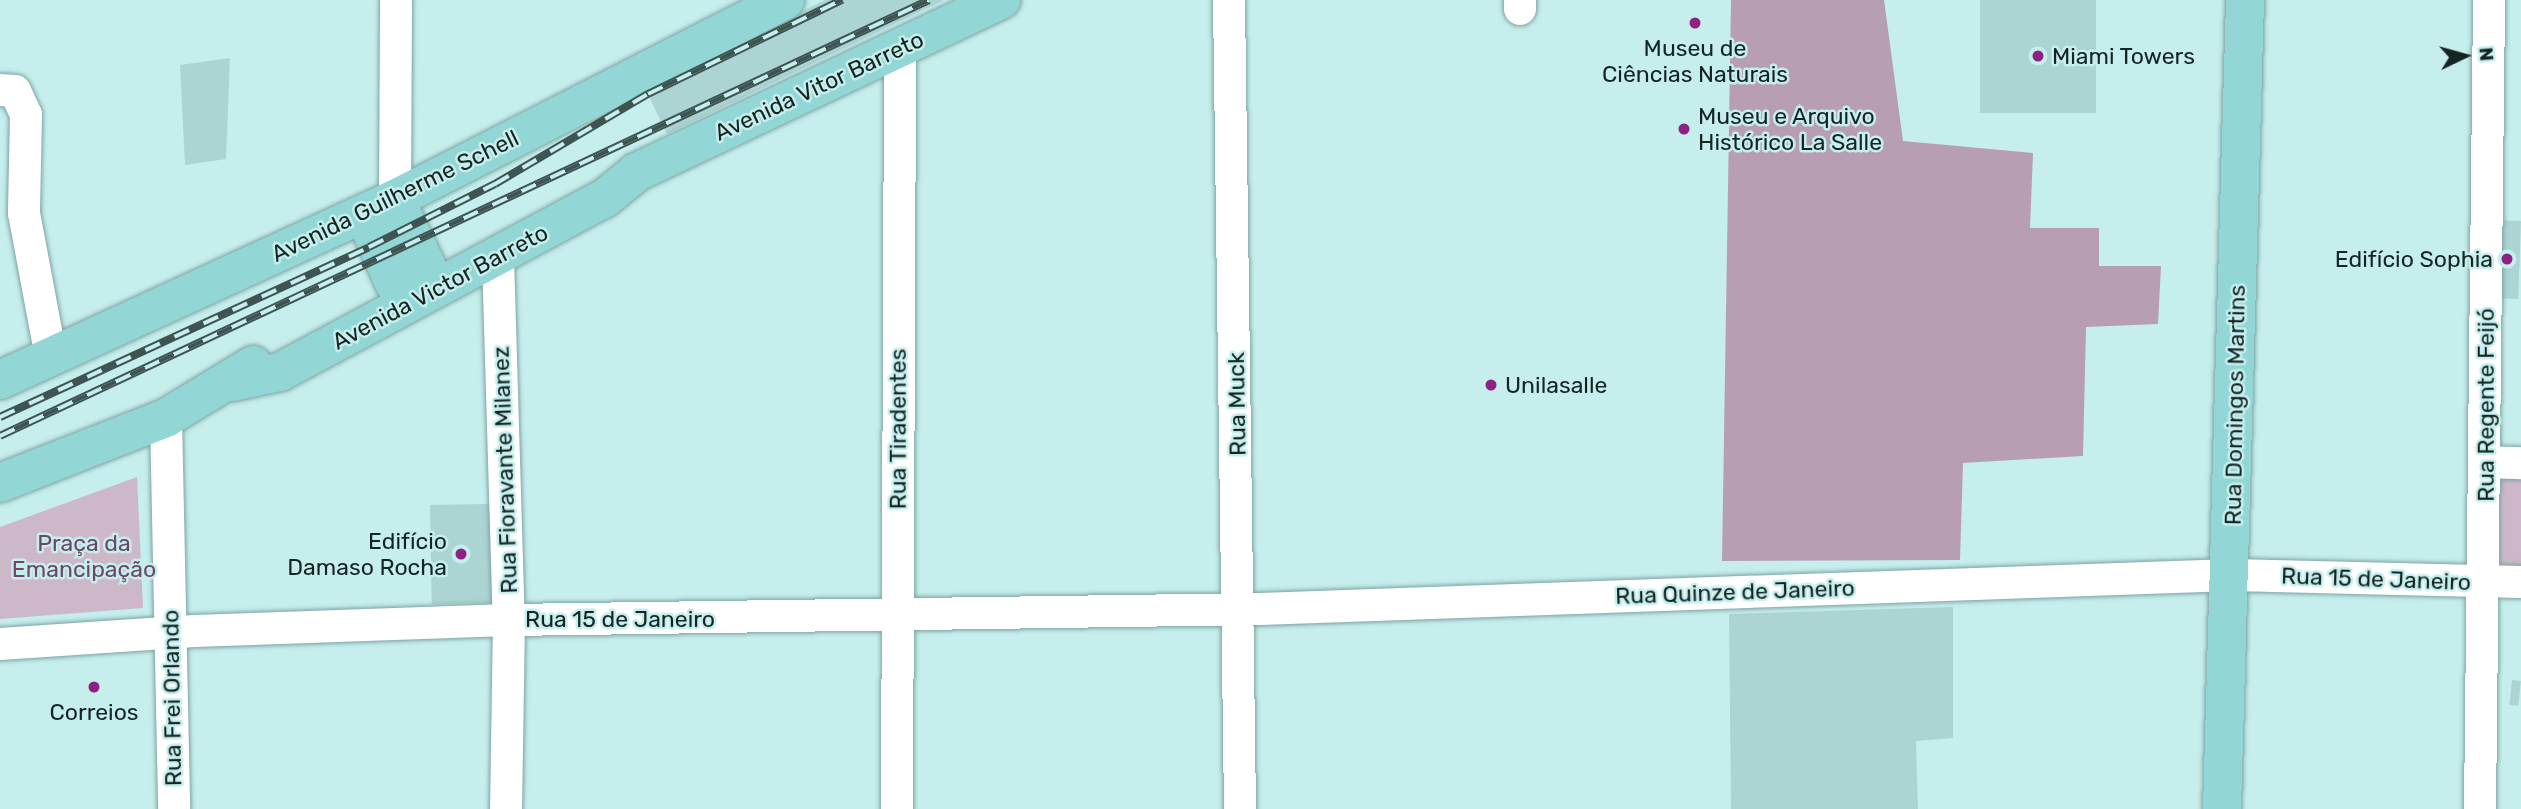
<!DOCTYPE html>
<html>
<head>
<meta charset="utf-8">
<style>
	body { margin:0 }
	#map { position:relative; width:2521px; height:809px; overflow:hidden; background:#c6eeed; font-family:Rubik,sans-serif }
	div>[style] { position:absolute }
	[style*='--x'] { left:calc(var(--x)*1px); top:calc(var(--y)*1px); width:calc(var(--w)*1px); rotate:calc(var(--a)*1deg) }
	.green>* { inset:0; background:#cdb8c9; transform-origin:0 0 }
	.forest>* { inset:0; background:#b79eb3 }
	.building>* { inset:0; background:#acd4d2; transform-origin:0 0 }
	.roads { filter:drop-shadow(0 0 2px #7ea4a3) drop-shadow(0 0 2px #7ea4a3) }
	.minor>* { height:32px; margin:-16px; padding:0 16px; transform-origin:16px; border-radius:16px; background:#fff }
	.major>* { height:38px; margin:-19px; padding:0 19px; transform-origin:19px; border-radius:19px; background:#92d7d6 }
	.rail>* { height:8px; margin-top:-4px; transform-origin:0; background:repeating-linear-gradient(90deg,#c6eeed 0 16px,#3e5453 0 32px); box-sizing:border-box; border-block:2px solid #3e5453 }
	.dots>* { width:19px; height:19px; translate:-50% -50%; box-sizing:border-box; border:4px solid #c6eeed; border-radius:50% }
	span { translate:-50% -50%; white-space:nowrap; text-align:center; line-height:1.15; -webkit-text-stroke:5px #c6eeed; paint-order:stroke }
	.poi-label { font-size:23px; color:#142423 }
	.left { translate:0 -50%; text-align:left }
	.right { translate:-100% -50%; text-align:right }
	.street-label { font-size:23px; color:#142423 }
	.park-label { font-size:23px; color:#6e4768 }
	.north { position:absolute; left:2430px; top:21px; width:70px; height:70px; -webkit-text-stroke:5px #c6eeed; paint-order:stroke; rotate:85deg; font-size:19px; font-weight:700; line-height:28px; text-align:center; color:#142423 }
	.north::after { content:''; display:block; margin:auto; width:24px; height:32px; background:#142423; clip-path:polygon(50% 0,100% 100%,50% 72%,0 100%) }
</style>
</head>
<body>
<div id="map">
	<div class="green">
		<i style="left:2496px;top:474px;width:25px;height:97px"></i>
		<i style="clip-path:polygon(137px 477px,143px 608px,0 619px,0 527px)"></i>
	</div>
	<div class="forest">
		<i style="clip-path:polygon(1731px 0,1884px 0,1903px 141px,2033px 153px,2030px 228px,2099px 228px,2099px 266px,2161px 266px,2158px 324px,2086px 327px,2083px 456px,1963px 463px,1960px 560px,1722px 561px)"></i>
	</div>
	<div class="building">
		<i style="clip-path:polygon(825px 0,944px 0,667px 134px,645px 88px)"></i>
		<i style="left:1980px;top:0;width:116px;height:113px"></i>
		<i style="clip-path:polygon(230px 58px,226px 159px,185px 165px,180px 65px)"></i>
		<i style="left:2494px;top:220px;width:27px;height:78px;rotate:2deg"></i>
		<i style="left:490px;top:504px;width:99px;height:60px;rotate:89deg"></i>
		<i style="clip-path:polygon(1953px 607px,1953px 738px,1916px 741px,1918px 809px,1731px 809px,1729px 614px)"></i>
		<i style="left:2512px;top:680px;width:9px;height:25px;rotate:6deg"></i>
	</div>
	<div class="roads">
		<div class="minor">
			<i style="--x:1229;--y:0;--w:809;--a:89.22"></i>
			<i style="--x:1520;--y:9;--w:9;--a:-90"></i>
			<i style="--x:0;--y:90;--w:15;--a:4"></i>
			<i style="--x:15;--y:91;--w:26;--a:65"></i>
			<i style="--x:26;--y:115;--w:98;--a:91.2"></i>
			<i style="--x:24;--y:213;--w:147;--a:79.4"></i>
			<i style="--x:395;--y:199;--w:199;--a:-89.7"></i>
			<i style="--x:498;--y:258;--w:362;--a:88.3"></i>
			<i style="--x:509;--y:620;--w:189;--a:90.9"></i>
			<i style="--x:166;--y:418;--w:391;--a:88.8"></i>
			<i style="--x:2485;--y:462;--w:36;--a:2"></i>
			<i style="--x:0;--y:644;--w:195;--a:-3.8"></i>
			<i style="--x:195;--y:631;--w:314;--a:-2"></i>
			<i style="--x:509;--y:620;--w:751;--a:-0.84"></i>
			<i style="--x:1260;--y:609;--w:972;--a:-2.01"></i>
			<i style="--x:2231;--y:575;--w:290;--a:1.4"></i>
			<i style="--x:897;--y:809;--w:761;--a:-89.77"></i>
			<i style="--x:2480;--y:809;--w:809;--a:-89.36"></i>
		</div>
		<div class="major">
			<i style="--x:395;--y:199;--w:75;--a:64.8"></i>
			<i style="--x:364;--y:214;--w:75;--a:66.5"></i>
			<i style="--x:0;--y:380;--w:434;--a:-24.6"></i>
			<i style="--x:395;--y:199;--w:438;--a:-27"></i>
			<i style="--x:233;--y:382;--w:48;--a:-12"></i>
			<i style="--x:280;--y:372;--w:369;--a:-28.2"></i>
			<i style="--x:605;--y:198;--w:41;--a:-39.1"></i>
			<i style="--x:637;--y:172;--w:403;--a:-25.3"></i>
			<i style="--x:0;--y:483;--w:178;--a:-21.4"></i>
			<i style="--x:166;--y:418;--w:102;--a:-31.3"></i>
			<i style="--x:2222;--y:809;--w:809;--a:-88.37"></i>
		</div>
	</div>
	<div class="rail">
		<i style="--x:0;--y:417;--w:406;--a:-24.7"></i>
		<i style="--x:369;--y:247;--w:141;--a:-26.6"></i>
		<i style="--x:495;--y:184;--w:178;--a:-30.5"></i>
		<i style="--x:648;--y:94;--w:216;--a:-25.9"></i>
		<i style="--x:0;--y:436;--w:1026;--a:-25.14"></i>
	</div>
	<div class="dots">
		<i style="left:1695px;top:23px;background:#8e2184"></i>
		<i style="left:2038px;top:56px;background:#8e2184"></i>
		<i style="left:1684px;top:129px;background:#8e2184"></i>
		<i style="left:2507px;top:259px;background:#8e2184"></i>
		<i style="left:1491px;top:385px;background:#8e2184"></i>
		<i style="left:461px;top:554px;background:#8e2184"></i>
		<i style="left:94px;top:687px;background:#8e2184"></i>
	</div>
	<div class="poi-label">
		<span style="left:1695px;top:61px">Museu de<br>Ciências Naturais</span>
		<span class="left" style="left:2052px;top:56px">Miami Towers</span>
		<span class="left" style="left:1698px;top:129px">Museu e Arquivo<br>Histórico La Salle</span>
		<span class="right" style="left:2493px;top:259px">Edifício Sophia</span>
		<span class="left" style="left:1505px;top:385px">Unilasalle</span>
		<span class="right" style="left:447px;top:554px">Edifício<br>Damaso Rocha</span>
		<span style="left:94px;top:712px">Correios</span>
	</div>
	<div class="street-label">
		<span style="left:819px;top:86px;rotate:-25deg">Avenida Vitor Barreto</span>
		<span style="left:395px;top:196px;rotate:-26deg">Avenida Guilherme Schell</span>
		<span style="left:440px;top:287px;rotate:-28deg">Avenida Victor Barreto</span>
		<span style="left:1237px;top:404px;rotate:-91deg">Rua Muck</span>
		<span style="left:2235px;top:405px;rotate:-89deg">Rua Domingos Martins</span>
		<span style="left:2486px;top:405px;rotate:-90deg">Rua Regente Feijó</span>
		<span style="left:898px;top:429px;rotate:-90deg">Rua Tiradentes</span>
		<span style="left:505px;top:470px;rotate:-92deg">Rua Fioravante Milanez</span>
		<span style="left:2376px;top:579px;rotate:2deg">Rua 15 de Janeiro</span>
		<span style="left:1735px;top:592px;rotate:-2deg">Rua Quinze de Janeiro</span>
		<span style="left:620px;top:619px">Rua 15 de Janeiro</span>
		<span style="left:172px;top:698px;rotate:-91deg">Rua Frei Orlando</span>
	</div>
	<div class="park-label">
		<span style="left:84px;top:556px">Praça da<br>Emancipação</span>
	</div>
	<div class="north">N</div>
</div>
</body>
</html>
